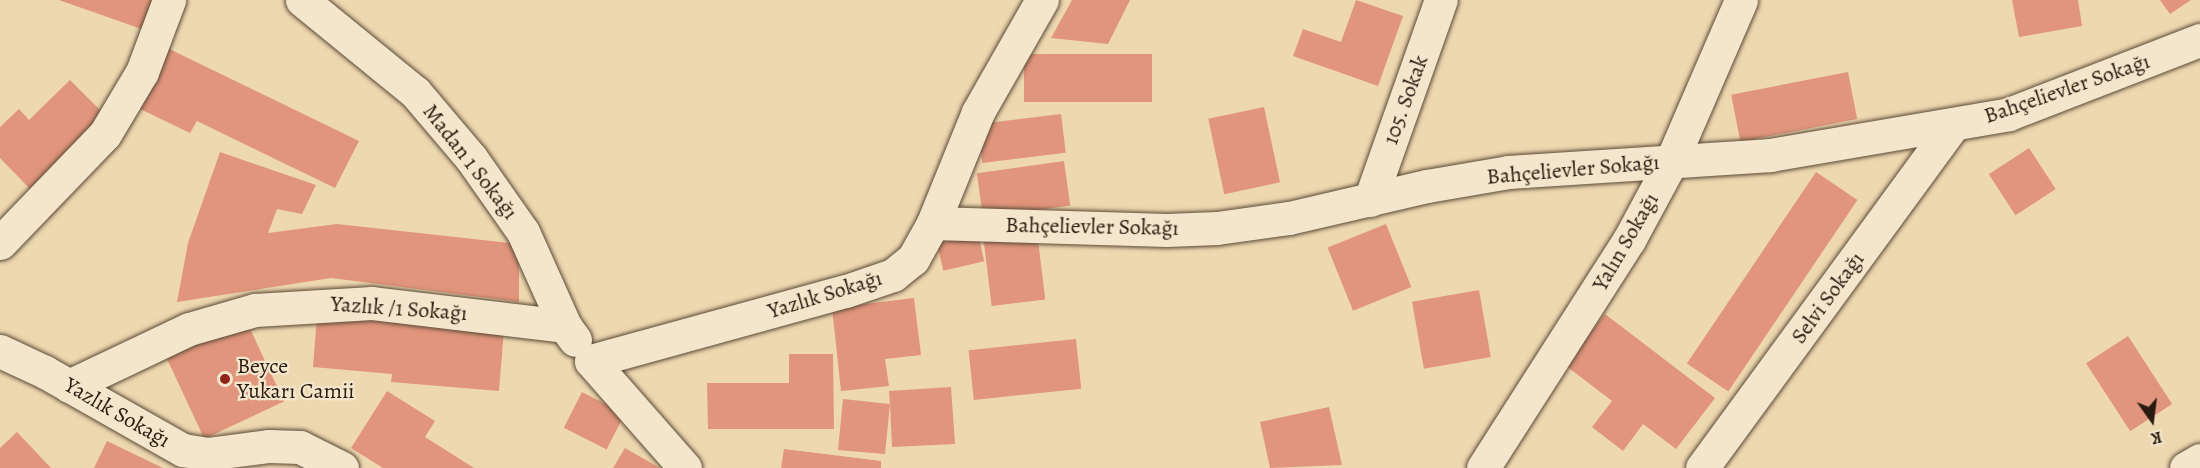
<!DOCTYPE html>
<html>
<head>
<meta charset="utf-8">
<style>
	body { margin:0 }
	#map { position:relative; width:2200px; height:468px; overflow:hidden; background:#eed8b0; font-family:Alegreya,serif }
	div>[style] { position:absolute }
	[style*='--x'] { left:calc(var(--x)*1px); top:calc(var(--y)*1px); width:calc(var(--w)*1px); rotate:calc(var(--a)*1deg) }
	.building>* { inset:0; background:#e1957c; transform-origin:0 0 }
	.roads { filter:drop-shadow(0 0 2px #5a4a37) drop-shadow(0 0 2px #5a4a37) }
	.street>* { height:33px; margin:-16.5px; padding:0 16.5px; transform-origin:16.5px; border-radius:16.5px; background:#f4e6cc }
	.dots>* { width:16px; height:16px; translate:-50% -50%; box-sizing:border-box; border:3px solid #f4e6cc; border-radius:50% }
	span { translate:-50% -50%; white-space:nowrap; text-align:center; line-height:1.15; -webkit-text-stroke:4.5px #f4e6cc; paint-order:stroke }
	.street-label { font-size:22px; color:#291a0f }
	.poi-label { font-size:22px; color:#291a0f }
	.left { translate:0 -50%; text-align:left }
	.north { position:absolute; left:2122px; top:390px; width:60px; height:60px; -webkit-text-stroke:4px #f4e6cc; paint-order:stroke; rotate:166deg; font-size:16px; font-weight:700; line-height:24px; text-align:center; color:#291a0f }
	.north::after { content:''; display:block; margin:auto; width:21px; height:27px; background:#291a0f; clip-path:polygon(50% 0,100% 100%,50% 72%,0 100%) }
</style>
</head>
<body>
<div id="map">
	<div class="building">
		<i style="clip-path:polygon(59px 0,159px 0,150px 32px)"></i>
		<i style="clip-path:polygon(1072px 0,1130px 0,1108px 44px,1051px 38px)"></i>
		<i style="clip-path:polygon(1356px 0,1403px 16px,1378px 86px,1293px 56px,1303px 29px,1341px 42px)"></i>
		<i style="clip-path:polygon(2012px 0,2078px 0,2082px 26px,2019px 37px)"></i>
		<i style="clip-path:polygon(2160px 0,2191px 0,2170px 14px)"></i>
		<i style="clip-path:polygon(161px 45px,359px 141px,335px 188px,197px 121px,190px 133px,132px 105px)"></i>
		<i style="left:1024px;top:54px;width:128px;height:48px"></i>
		<i style="left:1848px;top:72px;width:48px;height:119px;rotate:79deg"></i>
		<i style="clip-path:polygon(70px 80px,108px 118px,33px 192px,0 158px,0 127px,19px 109px,29px 120px)"></i>
		<i style="left:1264px;top:107px;width:77px;height:57px;rotate:78deg"></i>
		<i style="left:1061px;top:114px;width:39px;height:84px;rotate:83deg"></i>
		<i style="left:2029px;top:148px;width:49px;height:48px;rotate:57deg"></i>
		<i style="clip-path:polygon(220px 152px,316px 185px,302px 214px,277px 209px,268px 233px,337px 224px,519px 244px,519px 302px,331px 278px,177px 302px,188px 243px)"></i>
		<i style="left:1064px;top:161px;width:45px;height:88px;rotate:82deg"></i>
		<i style="left:1816px;top:172px;width:50px;height:231px;rotate:34deg"></i>
		<i style="left:1386px;top:224px;width:68px;height:63px;rotate:68deg"></i>
		<i style="left:1037px;top:232px;width:68px;height:54px;rotate:83deg"></i>
		<i style="left:978px;top:234px;width:28px;height:42px;rotate:77deg"></i>
		<i style="left:1479px;top:290px;width:68px;height:68px;rotate:80deg"></i>
		<i style="clip-path:polygon(914px 298px,921px 355px,885px 359px,889px 386px,841px 391px,832px 308px)"></i>
		<i style="clip-path:polygon(1605px 314px,1715px 398px,1676px 449px,1643px 424px,1623px 451px,1592px 427px,1612px 401px,1565px 365px)"></i>
		<i style="clip-path:polygon(317px 316px,504px 330px,499px 391px,391px 382px,392px 374px,313px 367px)"></i>
		<i style="left:246px;top:320px;width:90px;height:88px;rotate:65deg"></i>
		<i style="left:2128px;top:336px;width:81px;height:50px;rotate:57deg"></i>
		<i style="left:1076px;top:339px;width:50px;height:108px;rotate:84deg"></i>
		<i style="clip-path:polygon(789px 354px,833px 354px,834px 429px,708px 429px,707px 383px,789px 383px)"></i>
		<i style="clip-path:polygon(951px 387px,955px 444px,892px 447px,890px 404px,885px 454px,838px 450px,843px 399px,890px 404px,889px 391px)"></i>
		<i style="clip-path:polygon(387px 391px,435px 421px,425px 437px,474px 468px,383px 468px,351px 448px)"></i>
		<i style="left:582px;top:392px;width:48px;height:40px;rotate:27deg"></i>
		<i style="clip-path:polygon(1329px 407px,1342px 465px,1270px 468px,1260px 422px)"></i>
		<i style="clip-path:polygon(17px 432px,51px 468px,0 468px,0 448px)"></i>
		<i style="clip-path:polygon(107px 441px,163px 468px,94px 468px)"></i>
		<i style="clip-path:polygon(625px 448px,660px 468px,613px 468px)"></i>
		<i style="clip-path:polygon(784px 449px,881px 461px,881px 468px,781px 468px)"></i>
	</div>
	<div class="roads">
		<div class="street">
			<i style="--x:302;--y:0;--w:146;--a:39.2"></i>
			<i style="--x:415;--y:92;--w:87;--a:49.7"></i>
			<i style="--x:471;--y:158;--w:90;--a:54.9"></i>
			<i style="--x:523;--y:232;--w:103;--a:65.9"></i>
			<i style="--x:565;--y:326;--w:17;--a:54"></i>
			<i style="--x:1370;--y:200;--w:212;--a:-70.5"></i>
			<i style="--x:933;--y:223;--w:234;--a:1.7"></i>
			<i style="--x:1167;--y:230;--w:50;--a:-2.3"></i>
			<i style="--x:1217;--y:228;--w:73;--a:-7.9"></i>
			<i style="--x:1289;--y:218;--w:142;--a:-13.1"></i>
			<i style="--x:1427;--y:186;--w:83;--a:-9.7"></i>
			<i style="--x:1509;--y:172;--w:262;--a:-3.7"></i>
			<i style="--x:1770;--y:155;--w:242;--a:-9.7"></i>
			<i style="--x:2009;--y:114;--w:205;--a:-21.2"></i>
			<i style="--x:0;--y:243;--w:151;--a:-46.1"></i>
			<i style="--x:105;--y:134;--w:72;--a:-59.2"></i>
			<i style="--x:142;--y:72;--w:77;--a:-69.4"></i>
			<i style="--x:0;--y:351;--w:50;--a:25"></i>
			<i style="--x:45;--y:372;--w:159;--a:29.5"></i>
			<i style="--x:183;--y:450;--w:24;--a:9"></i>
			<i style="--x:207;--y:454;--w:63;--a:-7.4"></i>
			<i style="--x:269;--y:446;--w:31;--a:2"></i>
			<i style="--x:300;--y:447;--w:47;--a:26.6"></i>
			<i style="--x:69;--y:386;--w:133;--a:-25.4"></i>
			<i style="--x:189;--y:329;--w:69;--a:-16.1"></i>
			<i style="--x:255;--y:310;--w:117;--a:-3.4"></i>
			<i style="--x:372;--y:303;--w:194;--a:6.8"></i>
			<i style="--x:685;--y:468;--w:142;--a:-131.3"></i>
			<i style="--x:591;--y:361;--w:264;--a:-15.4"></i>
			<i style="--x:846;--y:291;--w:50;--a:-18.8"></i>
			<i style="--x:893;--y:275;--w:26;--a:-39"></i>
			<i style="--x:913;--y:259;--w:41;--a:-60.9"></i>
			<i style="--x:933;--y:223;--w:120;--a:-67.9"></i>
			<i style="--x:978;--y:112;--w:129;--a:-60.3"></i>
			<i style="--x:1483;--y:468;--w:271;--a:-57.4"></i>
			<i style="--x:1629;--y:240;--w:89;--a:-61.7"></i>
			<i style="--x:1671;--y:162;--w:176;--a:-66.6"></i>
			<i style="--x:1702;--y:468;--w:424;--a:-53.8"></i>
			<i style="--x:2186;--y:468;--w:16;--a:-30"></i>
		</div>
	</div>
	<div class="dots">
		<i style="left:225px;top:379px;background:#8f2418"></i>
	</div>
	<div class="street-label">
		<span style="left:2067px;top:89px;rotate:-19deg">Bahçelievler Sokağı</span>
		<span style="left:1406px;top:100px;rotate:-70deg">105. Sokak</span>
		<span style="left:470px;top:162px;rotate:52deg">Madan 1 Sokağı</span>
		<span style="left:1573px;top:170px;rotate:-5deg">Bahçelievler Sokağı</span>
		<span style="left:1092px;top:227px;rotate:1deg">Bahçelievler Sokağı</span>
		<span style="left:1626px;top:242px;rotate:-60deg">Yalın Sokağı</span>
		<span style="left:825px;top:295px;rotate:-17deg">Yazlık Sokağı</span>
		<span style="left:1828px;top:298px;rotate:-54deg">Selvi Sokağı</span>
		<span style="left:399px;top:309px;rotate:4deg">Yazlık /1 Sokağı</span>
		<span style="left:117px;top:413px;rotate:30deg">Yazlık Sokağı</span>
	</div>
	<div class="poi-label">
		<span class="left" style="left:237px;top:379px">Beyce<br>Yukarı Camii</span>
	</div>
	<div class="north">K</div>
</div>
</body>
</html>
